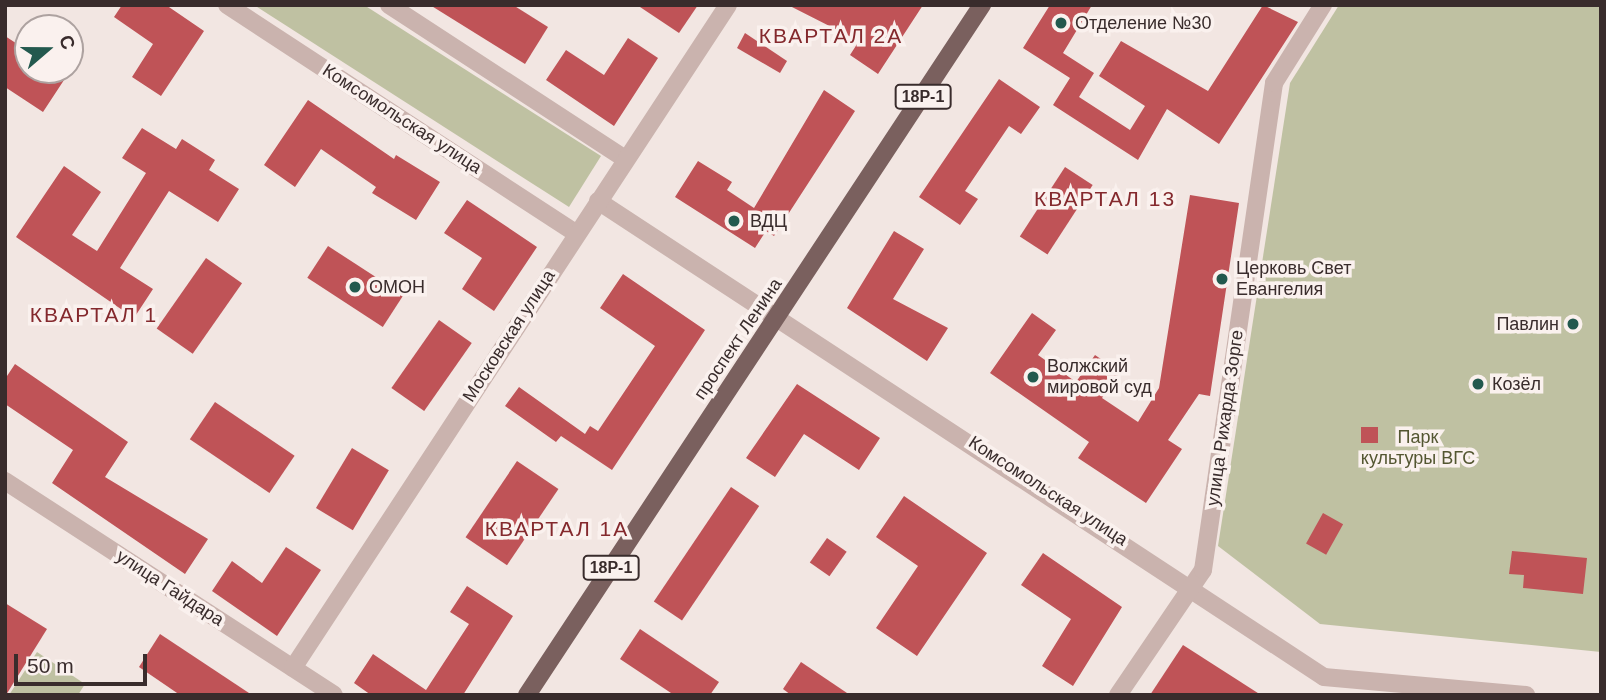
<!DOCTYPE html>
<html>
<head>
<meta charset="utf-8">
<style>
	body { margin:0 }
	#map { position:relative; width:1606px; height:700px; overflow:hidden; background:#f2e6e2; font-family:Arial,sans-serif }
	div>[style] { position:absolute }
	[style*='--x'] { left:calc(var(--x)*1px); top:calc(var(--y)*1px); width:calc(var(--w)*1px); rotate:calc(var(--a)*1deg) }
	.green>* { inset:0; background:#bfc1a2 }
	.building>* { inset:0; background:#bf5357; transform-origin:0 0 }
	.minor>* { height:18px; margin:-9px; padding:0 9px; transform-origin:9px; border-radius:9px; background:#cab3ae }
	.primary>* { height:18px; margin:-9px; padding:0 9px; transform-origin:9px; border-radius:9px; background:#7a605e }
	.dots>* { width:19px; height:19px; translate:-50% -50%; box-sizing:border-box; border:4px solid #faf1ee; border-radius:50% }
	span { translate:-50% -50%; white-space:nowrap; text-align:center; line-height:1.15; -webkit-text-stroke:7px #faf1ee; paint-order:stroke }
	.shield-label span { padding:2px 5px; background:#faf1ee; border:2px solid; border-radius:5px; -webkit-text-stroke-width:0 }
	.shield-label { font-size:16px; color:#392c2c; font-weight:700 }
	.poi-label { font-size:18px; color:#392c2c }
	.left { translate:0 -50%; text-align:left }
	.right { translate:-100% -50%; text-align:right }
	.street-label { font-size:18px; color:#392c2c }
	.park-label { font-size:18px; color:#535631 }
	.quarter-label { font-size:21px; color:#84292d; letter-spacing:2px }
	.frame { position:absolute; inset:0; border:7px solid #392c2c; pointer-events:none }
	.north { position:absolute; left:14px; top:14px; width:70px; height:70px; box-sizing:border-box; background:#faf1ee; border:2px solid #ada2a0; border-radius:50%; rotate:70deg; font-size:19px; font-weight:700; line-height:28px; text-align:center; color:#392c2c }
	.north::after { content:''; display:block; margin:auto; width:24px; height:32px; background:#23594e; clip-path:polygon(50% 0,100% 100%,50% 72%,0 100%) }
	.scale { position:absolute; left:14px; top:654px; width:133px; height:32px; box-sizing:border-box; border:4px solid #392c2c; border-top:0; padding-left:9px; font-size:21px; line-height:24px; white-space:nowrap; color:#392c2c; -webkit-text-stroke:5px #faf1ee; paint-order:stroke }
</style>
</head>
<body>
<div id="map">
	<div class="green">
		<i style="clip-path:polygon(254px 5px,364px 5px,601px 156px,569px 207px)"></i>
		<i style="clip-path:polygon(1339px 5px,1601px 5px,1601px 652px,1320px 624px,1218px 546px,1290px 83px)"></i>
		<i style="clip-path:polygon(37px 652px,85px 684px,78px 695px,9px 695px)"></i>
	</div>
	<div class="building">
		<i style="clip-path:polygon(122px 5px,166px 5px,204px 31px,161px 96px,132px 77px,153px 44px,114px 17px)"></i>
		<i style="clip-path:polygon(430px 5px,513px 5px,548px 27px,525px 64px)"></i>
		<i style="clip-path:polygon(637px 5px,698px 5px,679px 33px)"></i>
		<i style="clip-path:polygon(788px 5px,923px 5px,878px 74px,850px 55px,859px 41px)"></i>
		<i style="clip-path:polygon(1050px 5px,1092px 5px,1063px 53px,1094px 73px,1079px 97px,1130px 130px,1145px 106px,1099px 76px,1121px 41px,1208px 91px,1263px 5px,1298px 22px,1219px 144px,1167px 109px,1138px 160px,1053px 105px,1070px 78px,1023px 48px)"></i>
		<i style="clip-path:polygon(745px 33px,787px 61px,780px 73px,737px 48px)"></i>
		<i style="clip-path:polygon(5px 36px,28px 51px,28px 70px,56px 70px,66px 77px,43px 112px,5px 87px)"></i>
		<i style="clip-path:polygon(628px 38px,658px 58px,614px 126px,546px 80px,566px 50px,604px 75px)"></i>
		<i style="clip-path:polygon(999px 79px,1040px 107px,1021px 134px,1009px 126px,965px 191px,978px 199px,960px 225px,919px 197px)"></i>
		<i style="clip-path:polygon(824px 90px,855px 111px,774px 236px,766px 231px,755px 248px,675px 197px,698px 161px,732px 182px,727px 190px,754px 208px)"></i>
		<i style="clip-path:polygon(308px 100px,394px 159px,396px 155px,440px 182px,416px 220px,372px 193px,376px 187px,321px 149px,295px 187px,264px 165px)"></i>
		<i style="clip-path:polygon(142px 128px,176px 149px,182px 139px,215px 160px,209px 170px,239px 189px,218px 222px,169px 191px,120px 268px,153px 289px,134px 318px,16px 237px,64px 166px,101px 192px,72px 235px,97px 251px,146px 173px,122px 158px)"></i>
		<i style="left:1065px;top:167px;width:33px;height:83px;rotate:33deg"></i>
		<i style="clip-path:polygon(1190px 195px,1239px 203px,1210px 396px,1199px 394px,1168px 440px,1182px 449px,1146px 503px,1078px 458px,1089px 442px,990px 373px,1032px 313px,1056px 330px,1038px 355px,1076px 382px,1095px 355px,1120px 372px,1102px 398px,1138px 422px,1159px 388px)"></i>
		<i style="clip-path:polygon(467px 200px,537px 247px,494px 311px,462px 289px,482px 258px,444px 233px)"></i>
		<i style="clip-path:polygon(894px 231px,924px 249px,893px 299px,948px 328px,927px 361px,847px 308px)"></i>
		<i style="left:328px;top:246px;width:90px;height:38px;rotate:33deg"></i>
		<i style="left:206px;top:258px;width:44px;height:86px;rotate:35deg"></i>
		<i style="clip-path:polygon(623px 274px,705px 330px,612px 470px,561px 436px,556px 442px,505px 406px,519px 387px,585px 434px,590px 426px,598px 431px,655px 346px,600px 308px)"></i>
		<i style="left:439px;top:320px;width:40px;height:83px;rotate:35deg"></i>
		<i style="clip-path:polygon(15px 364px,128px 442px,105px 477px,208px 539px,185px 574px,52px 483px,73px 450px,5px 404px,5px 379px)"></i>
		<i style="clip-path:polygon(797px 384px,880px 438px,859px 470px,804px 434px,775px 477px,746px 458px)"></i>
		<i style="left:215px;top:402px;width:96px;height:45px;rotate:34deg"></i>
		<i style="left:1361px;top:427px;width:17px;height:16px"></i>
		<i style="left:352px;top:448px;width:43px;height:70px;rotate:31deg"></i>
		<i style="left:517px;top:461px;width:50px;height:92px;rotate:34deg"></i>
		<i style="left:731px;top:487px;width:34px;height:138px;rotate:34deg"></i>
		<i style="clip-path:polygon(904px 496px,987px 553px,917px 656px,876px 628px,918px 566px,876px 537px)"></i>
		<i style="left:1323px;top:513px;width:23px;height:35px;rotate:29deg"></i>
		<i style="left:827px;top:538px;width:24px;height:30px;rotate:35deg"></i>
		<i style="clip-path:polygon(286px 547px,321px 570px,277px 636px,212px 591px,232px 561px,262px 583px)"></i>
		<i style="clip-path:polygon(1512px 551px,1587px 558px,1583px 594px,1523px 588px,1524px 575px,1509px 574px)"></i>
		<i style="clip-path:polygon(1043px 553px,1122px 607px,1073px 686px,1042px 666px,1071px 619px,1021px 585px)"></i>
		<i style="clip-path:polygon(467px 586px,513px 616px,463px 695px,371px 695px,354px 683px,373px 654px,426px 690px,469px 624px,450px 612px)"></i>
		<i style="clip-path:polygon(5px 603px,47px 629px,6px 695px,5px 695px)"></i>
		<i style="clip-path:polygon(640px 629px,719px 682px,710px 695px,674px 695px,620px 659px)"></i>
		<i style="clip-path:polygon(160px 634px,252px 695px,180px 695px,139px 667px)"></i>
		<i style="clip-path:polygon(1183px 645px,1261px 695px,1150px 695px)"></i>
		<i style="clip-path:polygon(801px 662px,850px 695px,791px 695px,783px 689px)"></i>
	</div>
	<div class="minor">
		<i style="--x:227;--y:5;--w:417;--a:33.2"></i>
		<i style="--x:389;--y:5;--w:282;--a:33.1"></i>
		<i style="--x:598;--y:201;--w:868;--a:33.25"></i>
		<i style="--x:1324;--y:677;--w:203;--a:5.1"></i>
		<i style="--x:5;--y:481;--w:392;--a:33"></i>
		<i style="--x:293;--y:668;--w:793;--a:-56.73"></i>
		<i style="--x:1118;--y:695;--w:151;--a:-55.8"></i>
		<i style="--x:1203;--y:570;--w:492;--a:-81.7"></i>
		<i style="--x:1274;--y:83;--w:92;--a:-57.9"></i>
	</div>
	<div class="primary">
		<i style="--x:527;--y:695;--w:827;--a:-56.6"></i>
	</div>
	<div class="dots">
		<i style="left:1061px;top:23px;background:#23594e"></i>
		<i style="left:734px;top:221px;background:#23594e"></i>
		<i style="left:1222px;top:279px;background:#23594e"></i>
		<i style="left:355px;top:287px;background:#23594e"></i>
		<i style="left:1573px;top:324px;background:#23594e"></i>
		<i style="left:1033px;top:377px;background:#23594e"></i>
		<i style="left:1478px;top:384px;background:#23594e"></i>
	</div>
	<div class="shield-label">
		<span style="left:923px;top:97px">18Р-1</span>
		<span style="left:611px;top:568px">18Р-1</span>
	</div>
	<div class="poi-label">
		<span class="left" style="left:1075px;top:23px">Отделение №30</span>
		<span class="left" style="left:750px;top:221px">ВДЦ</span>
		<span class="left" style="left:1236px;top:279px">Церковь Свет<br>Евангелия</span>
		<span class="left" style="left:369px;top:287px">ОМОН</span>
		<span class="right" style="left:1559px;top:324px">Павлин</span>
		<span class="left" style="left:1047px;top:377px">Волжский<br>мировой суд</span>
		<span class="left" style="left:1492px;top:384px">Козёл</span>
	</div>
	<div class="street-label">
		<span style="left:402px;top:119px;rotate:33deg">Комсомольская улица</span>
		<span style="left:509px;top:336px;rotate:-57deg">Московская улица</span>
		<span style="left:738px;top:339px;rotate:-56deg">проспект Ленина</span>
		<span style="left:1225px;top:418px;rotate:-82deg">улица Рихарда Зорге</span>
		<span style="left:1048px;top:491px;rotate:33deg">Комсомольская улица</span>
		<span style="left:170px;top:588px;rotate:33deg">улица Гайдара</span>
	</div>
	<div class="park-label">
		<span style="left:1418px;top:448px">Парк<br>культуры ВГС</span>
	</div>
	<div class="quarter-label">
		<span style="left:831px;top:36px">КВАРТАЛ 2А</span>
		<span style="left:1105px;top:199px">КВАРТАЛ 13</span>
		<span style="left:94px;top:315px">КВАРТАЛ 1</span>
		<span style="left:557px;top:529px">КВАРТАЛ 1А</span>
	</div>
	<div class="frame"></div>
	<div class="north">С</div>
	<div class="scale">50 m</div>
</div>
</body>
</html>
